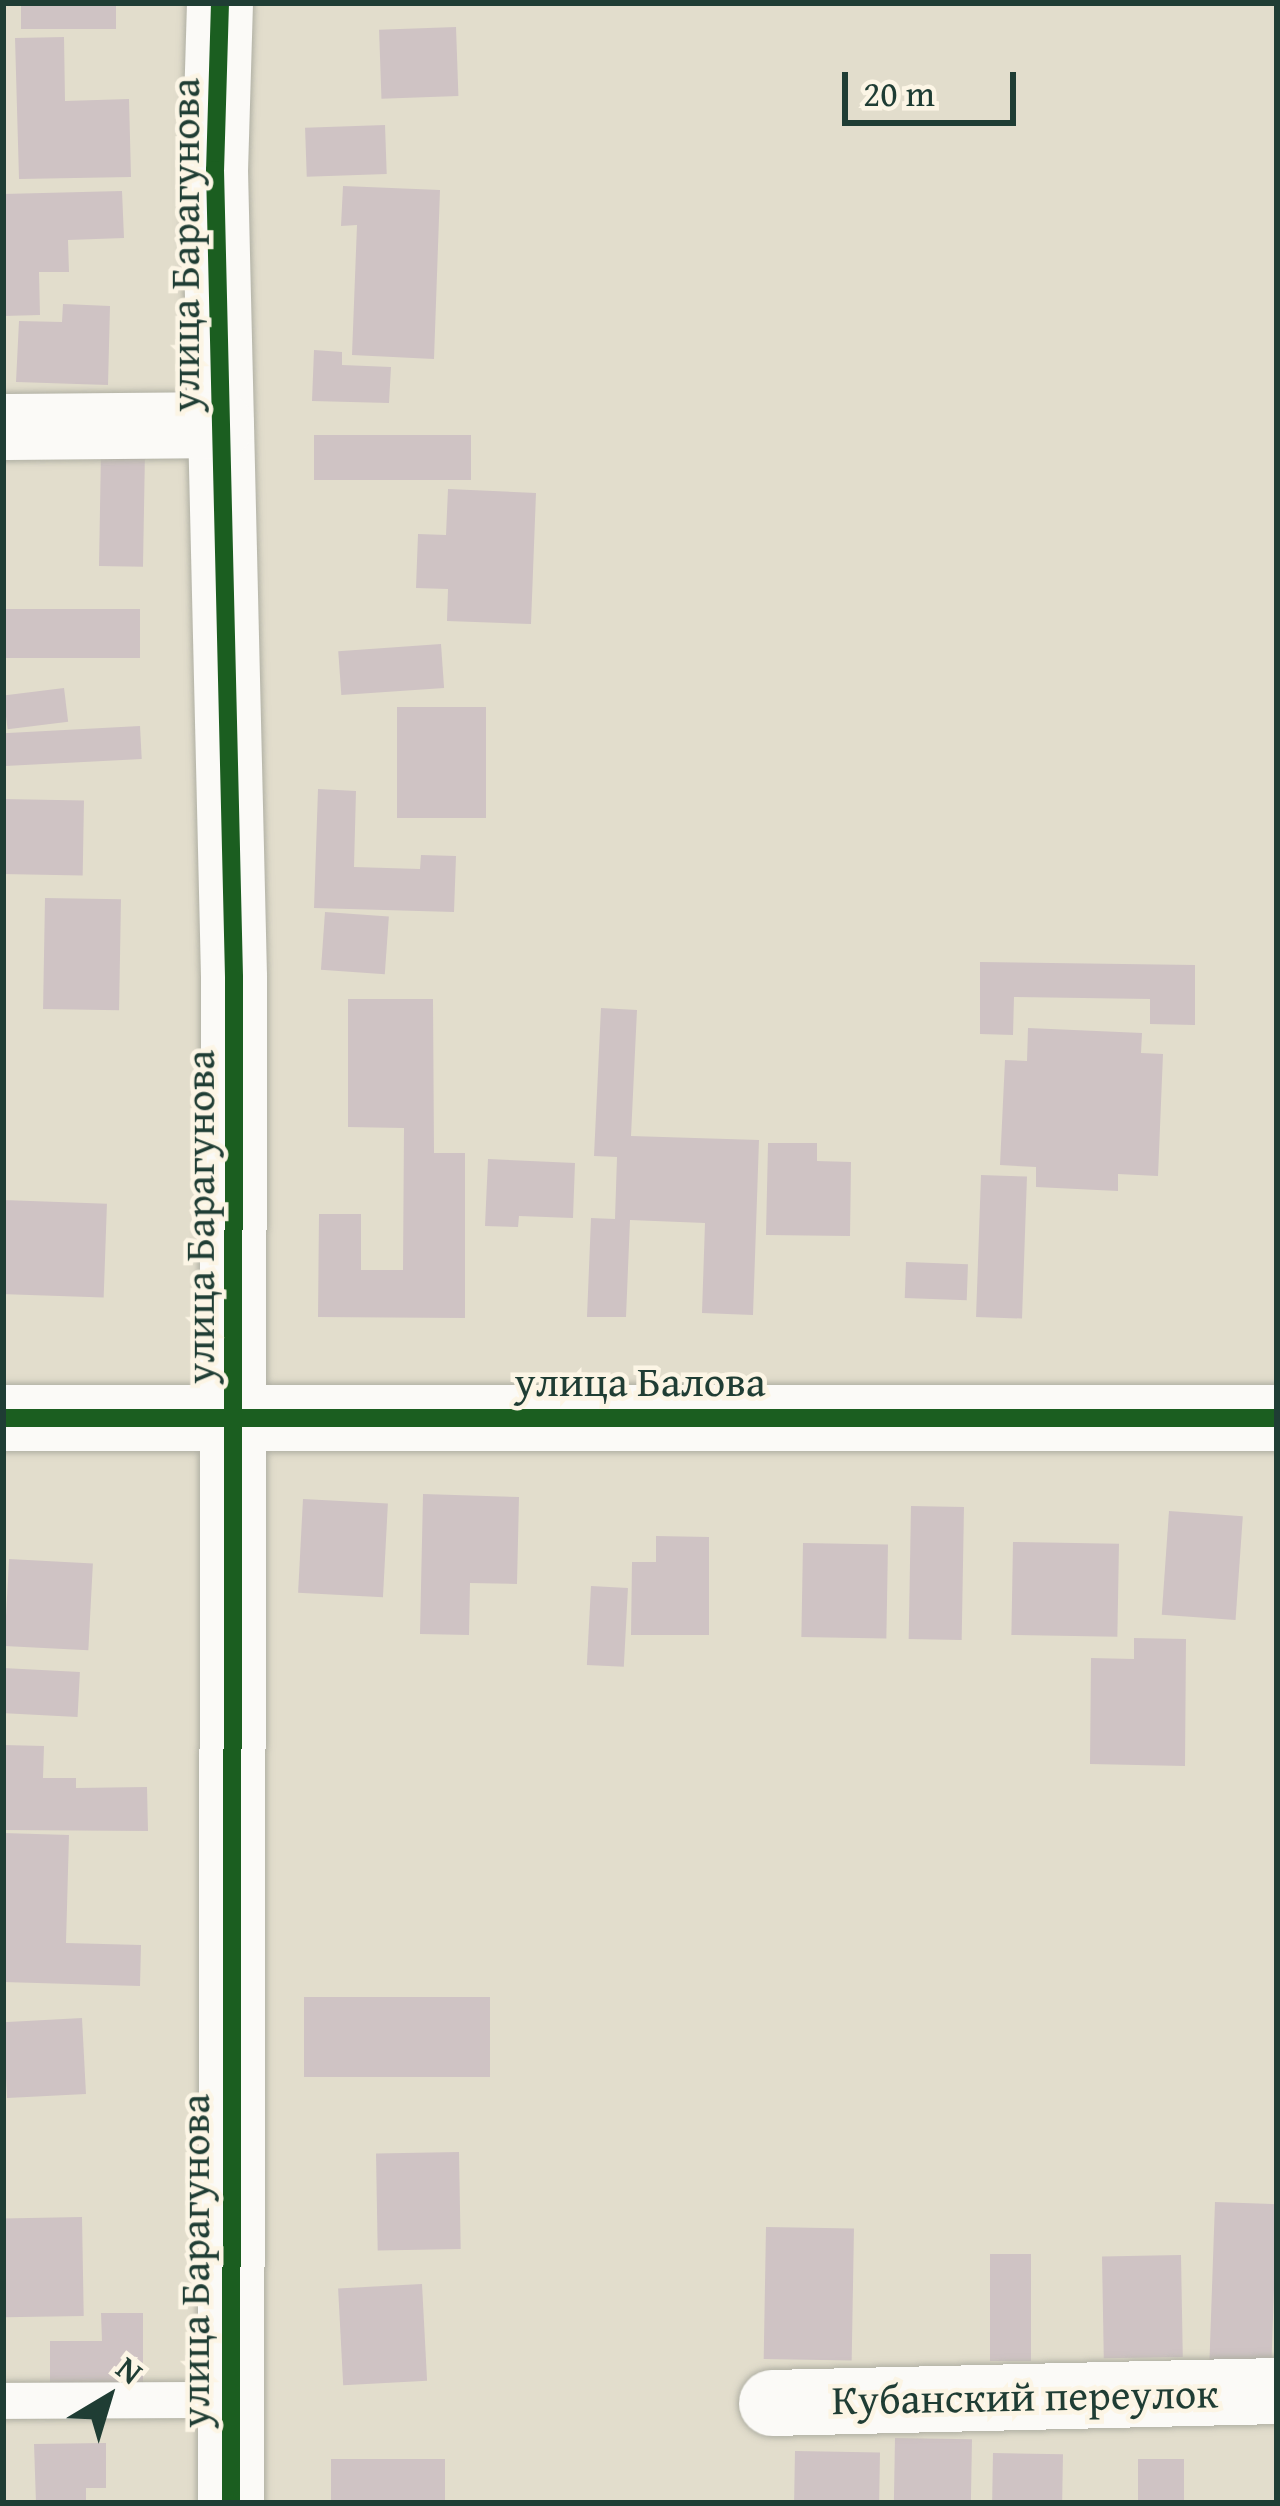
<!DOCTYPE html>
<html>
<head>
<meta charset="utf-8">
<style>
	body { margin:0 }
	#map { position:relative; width:1280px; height:2506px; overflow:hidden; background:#e2ddcc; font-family:"Gentium Book Plus",serif }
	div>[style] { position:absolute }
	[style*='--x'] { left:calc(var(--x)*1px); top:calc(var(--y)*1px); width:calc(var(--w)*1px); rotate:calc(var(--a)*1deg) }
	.building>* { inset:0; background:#cfc3c4; transform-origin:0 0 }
	.roads { filter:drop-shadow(0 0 3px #afafa3) drop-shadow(0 0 3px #afafa3) }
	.service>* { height:36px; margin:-18px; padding:0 18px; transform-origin:18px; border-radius:18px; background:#fbfaf7 }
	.minor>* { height:66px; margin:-33px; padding:0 33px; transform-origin:33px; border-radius:33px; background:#fbfaf7 }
	.cycleway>* { height:18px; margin:-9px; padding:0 9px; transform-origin:9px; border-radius:9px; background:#1b5e20 }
	span { translate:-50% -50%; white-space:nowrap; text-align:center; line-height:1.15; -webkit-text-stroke:9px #fcf5e5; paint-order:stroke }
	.street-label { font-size:42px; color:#1f3d34 }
	.frame { position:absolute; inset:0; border:6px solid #1f3d34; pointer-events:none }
	.north { position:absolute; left:48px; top:2338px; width:120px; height:120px; -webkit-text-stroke:9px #fcf5e5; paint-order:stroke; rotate:38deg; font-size:33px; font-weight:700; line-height:48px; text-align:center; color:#1f3d34 }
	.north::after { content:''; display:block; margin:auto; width:42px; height:54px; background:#1f3d34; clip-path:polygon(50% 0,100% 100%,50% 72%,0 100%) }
	.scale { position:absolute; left:842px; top:72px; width:174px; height:54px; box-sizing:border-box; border:6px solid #1f3d34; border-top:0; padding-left:15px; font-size:36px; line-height:42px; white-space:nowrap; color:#1f3d34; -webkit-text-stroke:9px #fcf5e5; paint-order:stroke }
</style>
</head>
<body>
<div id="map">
	<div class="building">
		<i style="left:21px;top:3px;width:95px;height:26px"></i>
		<i style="left:456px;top:27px;width:69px;height:77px;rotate:88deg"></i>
		<i style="clip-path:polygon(64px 37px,65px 101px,129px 99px,131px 177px,19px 179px,15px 38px)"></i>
		<i style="left:385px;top:125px;width:49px;height:80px;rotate:88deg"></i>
		<i style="clip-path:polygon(343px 186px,440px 190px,434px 359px,352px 355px,357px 225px,341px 226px)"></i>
		<i style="clip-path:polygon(122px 191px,124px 238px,68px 240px,69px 272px,39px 272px,40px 315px,3px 316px,3px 194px)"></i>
		<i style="clip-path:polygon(63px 304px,110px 306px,108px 385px,16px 382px,19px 321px,62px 322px)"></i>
		<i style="clip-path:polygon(314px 350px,342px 352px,342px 365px,391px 367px,389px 403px,312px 401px)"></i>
		<i style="left:314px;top:435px;width:157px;height:45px"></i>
		<i style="left:101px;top:451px;width:44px;height:115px;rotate:1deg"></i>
		<i style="clip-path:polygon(448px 489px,536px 493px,531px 624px,447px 621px,448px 589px,416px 588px,418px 534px,446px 535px)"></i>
		<i style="left:3px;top:609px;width:137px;height:49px"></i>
		<i style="left:441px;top:644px;width:44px;height:103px;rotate:86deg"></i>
		<i style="left:64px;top:688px;width:34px;height:61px;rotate:83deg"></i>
		<i style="left:397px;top:707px;width:89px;height:111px"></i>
		<i style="left:140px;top:726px;width:33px;height:137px;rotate:87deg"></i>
		<i style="clip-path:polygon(318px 789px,356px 791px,354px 867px,420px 869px,421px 855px,456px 856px,454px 912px,314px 908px)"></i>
		<i style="left:3px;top:799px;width:81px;height:75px;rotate:1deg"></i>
		<i style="left:45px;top:898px;width:76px;height:111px;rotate:1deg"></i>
		<i style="left:325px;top:912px;width:64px;height:58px;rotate:4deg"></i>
		<i style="clip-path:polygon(980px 962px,1195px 965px,1195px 1025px,1150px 1024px,1150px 999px,1014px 997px,1013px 1035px,980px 1034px)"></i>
		<i style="clip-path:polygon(348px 999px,433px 999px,434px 1153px,465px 1153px,465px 1318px,318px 1317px,319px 1214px,361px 1214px,361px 1270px,403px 1270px,404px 1128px,348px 1127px)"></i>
		<i style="clip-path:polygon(601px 1008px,637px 1010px,631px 1136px,759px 1140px,753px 1315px,702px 1313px,705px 1223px,630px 1220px,626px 1317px,587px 1317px,591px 1218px,615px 1219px,617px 1157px,594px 1156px)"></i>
		<i style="clip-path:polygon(1028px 1028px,1142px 1033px,1141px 1053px,1163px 1054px,1158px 1176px,1118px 1174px,1118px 1191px,1036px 1187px,1036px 1167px,1000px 1165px,1005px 1060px,1027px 1061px)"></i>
		<i style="clip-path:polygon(768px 1143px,817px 1143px,817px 1161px,851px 1162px,850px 1236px,766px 1235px)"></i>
		<i style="clip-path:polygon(488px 1159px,575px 1163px,573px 1218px,519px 1216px,518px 1227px,485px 1226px)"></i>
		<i style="left:981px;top:1175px;width:46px;height:142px;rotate:2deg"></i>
		<i style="left:3px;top:1200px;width:104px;height:94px;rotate:2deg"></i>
		<i style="left:906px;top:1262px;width:62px;height:36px;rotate:2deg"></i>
		<i style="clip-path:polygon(423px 1494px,519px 1497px,517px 1584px,470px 1583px,469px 1635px,420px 1634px)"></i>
		<i style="left:303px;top:1499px;width:85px;height:94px;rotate:3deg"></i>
		<i style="left:911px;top:1506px;width:53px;height:133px;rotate:1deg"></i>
		<i style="left:1169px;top:1511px;width:74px;height:104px;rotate:4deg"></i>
		<i style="clip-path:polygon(656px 1536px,709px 1537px,709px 1635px,631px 1635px,632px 1562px,656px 1562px)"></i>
		<i style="left:1013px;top:1542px;width:106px;height:93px;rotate:1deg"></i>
		<i style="left:803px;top:1543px;width:85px;height:94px;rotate:1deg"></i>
		<i style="left:9px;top:1559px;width:84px;height:87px;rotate:3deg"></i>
		<i style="left:591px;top:1586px;width:37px;height:79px;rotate:3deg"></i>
		<i style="clip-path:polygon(1134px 1638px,1186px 1639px,1185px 1766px,1090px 1764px,1091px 1658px,1134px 1659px)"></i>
		<i style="left:3px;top:1668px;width:77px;height:45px;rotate:3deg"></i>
		<i style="clip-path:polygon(3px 1745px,44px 1746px,43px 1778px,76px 1778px,76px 1788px,147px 1787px,148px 1831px,3px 1830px)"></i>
		<i style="clip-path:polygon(3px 1833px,69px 1835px,66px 1943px,141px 1945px,140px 1986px,3px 1982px)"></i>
		<i style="left:304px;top:1997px;width:186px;height:80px"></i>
		<i style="left:82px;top:2018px;width:76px;height:79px;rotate:87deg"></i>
		<i style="left:459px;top:2152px;width:97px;height:83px;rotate:89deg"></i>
		<i style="left:1215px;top:2202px;width:62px;height:161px;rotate:2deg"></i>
		<i style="left:82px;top:2217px;width:99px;height:79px;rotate:89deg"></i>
		<i style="left:766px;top:2227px;width:88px;height:132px;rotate:1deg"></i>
		<i style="left:990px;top:2254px;width:41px;height:107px"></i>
		<i style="left:1181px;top:2255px;width:102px;height:79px;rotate:89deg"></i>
		<i style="left:422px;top:2284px;width:97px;height:84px;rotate:87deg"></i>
		<i style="clip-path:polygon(101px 2313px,143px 2313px,143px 2384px,50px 2383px,50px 2341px,102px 2341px)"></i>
		<i style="left:895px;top:2438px;width:77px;height:65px;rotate:1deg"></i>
		<i style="clip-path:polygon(106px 2443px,106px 2488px,86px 2488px,86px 2503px,36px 2503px,34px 2444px)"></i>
		<i style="left:795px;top:2451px;width:85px;height:52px;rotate:1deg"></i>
		<i style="left:993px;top:2453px;width:70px;height:50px;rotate:1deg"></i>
		<i style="left:445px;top:2459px;width:44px;height:114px;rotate:90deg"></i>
		<i style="left:1138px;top:2459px;width:46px;height:44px"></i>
	</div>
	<div class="roads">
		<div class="service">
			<i style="--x:3;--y:2401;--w:227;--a:-0.3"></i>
		</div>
		<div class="minor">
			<i style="--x:220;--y:3;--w:167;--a:91.7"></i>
			<i style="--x:215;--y:170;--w:808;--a:88.65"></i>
			<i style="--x:234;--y:978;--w:1525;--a:90.11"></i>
			<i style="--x:3;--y:427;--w:218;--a:-0.5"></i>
			<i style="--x:3;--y:1418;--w:1274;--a:0"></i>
			<i style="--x:772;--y:2403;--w:505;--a:-1.36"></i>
		</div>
	</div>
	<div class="cycleway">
		<i style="--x:220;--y:3;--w:167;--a:91.7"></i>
		<i style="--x:215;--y:170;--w:808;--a:88.65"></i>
		<i style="--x:234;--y:978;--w:1525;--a:90.11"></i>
		<i style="--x:3;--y:1418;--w:1274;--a:0"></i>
	</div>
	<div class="street-label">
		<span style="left:184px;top:245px;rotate:-90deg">улица Барагунова</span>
		<span style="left:199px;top:1217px;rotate:-90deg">улица Барагунова</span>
		<span style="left:640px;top:1381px">улица Балова</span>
		<span style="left:194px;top:2261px;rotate:-90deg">улица Барагунова</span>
		<span style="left:1025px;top:2396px;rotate:-1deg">Кубанский переулок</span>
	</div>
	<div class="frame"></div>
	<div class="north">N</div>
	<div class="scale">20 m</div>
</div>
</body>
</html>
